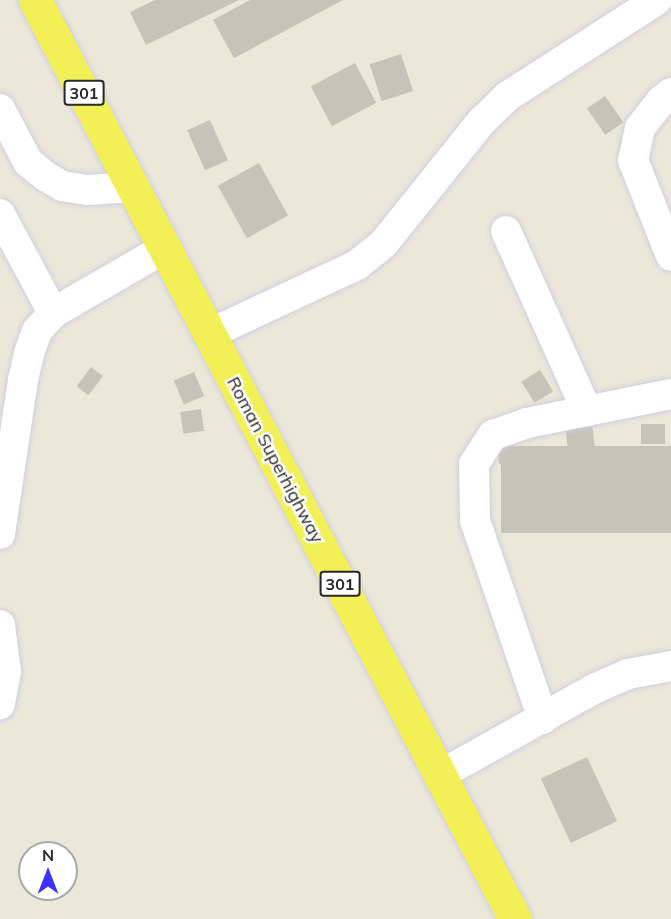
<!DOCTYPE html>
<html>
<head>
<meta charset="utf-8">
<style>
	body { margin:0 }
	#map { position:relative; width:671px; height:919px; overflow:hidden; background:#ebe7d9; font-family:Mulish,sans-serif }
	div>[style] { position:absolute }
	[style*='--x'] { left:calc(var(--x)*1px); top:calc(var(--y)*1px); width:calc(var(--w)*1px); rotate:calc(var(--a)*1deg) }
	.building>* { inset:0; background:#c6c4b9; transform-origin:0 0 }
	.roads { filter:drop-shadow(0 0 2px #cfcfe2) drop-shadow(0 0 2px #cfcfe2) }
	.minor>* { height:30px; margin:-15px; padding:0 15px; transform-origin:15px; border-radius:15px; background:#fff }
	.major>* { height:33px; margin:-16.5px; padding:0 16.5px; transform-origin:16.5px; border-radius:16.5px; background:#f2ef57 }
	span { translate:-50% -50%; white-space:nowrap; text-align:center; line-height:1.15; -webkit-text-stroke:5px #fff; paint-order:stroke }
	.shield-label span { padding:2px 4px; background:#fff; border:2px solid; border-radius:4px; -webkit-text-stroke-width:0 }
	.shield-label { font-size:16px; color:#282828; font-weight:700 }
	.street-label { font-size:18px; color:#282828 }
	.north { position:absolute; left:18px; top:841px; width:60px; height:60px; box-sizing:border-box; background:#fff; border:2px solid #a9a9a9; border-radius:50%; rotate:0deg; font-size:16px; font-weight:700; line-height:24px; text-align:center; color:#282828 }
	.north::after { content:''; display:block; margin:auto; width:21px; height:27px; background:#3b35fc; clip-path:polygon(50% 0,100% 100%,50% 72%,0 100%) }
</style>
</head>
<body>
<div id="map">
	<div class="building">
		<i style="clip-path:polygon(155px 0,239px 0,146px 45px,130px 12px)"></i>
		<i style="clip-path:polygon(250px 0,343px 0,234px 58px,213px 20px)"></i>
		<i style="left:401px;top:54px;width:39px;height:33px;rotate:72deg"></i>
		<i style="left:355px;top:63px;width:45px;height:50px;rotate:62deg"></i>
		<i style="left:605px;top:96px;width:32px;height:22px;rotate:55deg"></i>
		<i style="left:210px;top:120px;width:44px;height:25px;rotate:66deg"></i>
		<i style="left:259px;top:163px;width:60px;height:47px;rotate:61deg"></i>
		<i style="left:91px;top:367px;width:15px;height:24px;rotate:37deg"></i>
		<i style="left:540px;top:370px;width:25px;height:22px;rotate:58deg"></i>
		<i style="left:194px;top:372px;width:26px;height:22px;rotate:67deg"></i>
		<i style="left:201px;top:409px;width:22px;height:21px;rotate:82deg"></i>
		<i style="left:592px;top:424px;width:25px;height:27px;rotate:83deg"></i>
		<i style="left:665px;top:424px;width:20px;height:24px;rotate:90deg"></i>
		<i style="left:519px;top:446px;width:15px;height:22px;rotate:82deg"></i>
		<i style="left:671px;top:446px;width:87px;height:170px;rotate:90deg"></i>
		<i style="left:587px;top:757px;width:71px;height:51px;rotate:65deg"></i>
	</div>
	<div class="roads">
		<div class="minor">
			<i style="--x:671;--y:93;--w:13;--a:141"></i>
			<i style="--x:661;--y:101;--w:34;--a:128"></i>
			<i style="--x:640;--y:128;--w:33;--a:102"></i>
			<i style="--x:633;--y:160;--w:103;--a:68.4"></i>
			<i style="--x:0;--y:109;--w:60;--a:62.2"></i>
			<i style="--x:28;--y:162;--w:22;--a:39"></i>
			<i style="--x:45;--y:176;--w:20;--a:30"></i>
			<i style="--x:62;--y:186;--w:26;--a:9"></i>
			<i style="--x:88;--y:190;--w:44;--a:-3.9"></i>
			<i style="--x:0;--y:214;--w:112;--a:61.8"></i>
			<i style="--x:506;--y:231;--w:197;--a:65.8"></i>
			<i style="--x:209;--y:334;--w:163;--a:-25"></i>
			<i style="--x:357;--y:265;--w:35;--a:-39"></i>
			<i style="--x:384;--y:243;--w:155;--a:-51.3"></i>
			<i style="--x:481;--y:122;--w:37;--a:-44"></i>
			<i style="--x:508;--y:96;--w:177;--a:-32.8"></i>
			<i style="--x:0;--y:534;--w:156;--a:-81.5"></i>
			<i style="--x:23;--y:380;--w:28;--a:-77"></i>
			<i style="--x:29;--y:353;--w:23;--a:-70"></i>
			<i style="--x:37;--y:331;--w:24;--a:-48"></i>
			<i style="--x:53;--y:313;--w:129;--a:-30.1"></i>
			<i style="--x:0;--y:625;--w:47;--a:82.7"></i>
			<i style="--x:6;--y:672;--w:33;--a:101"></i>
			<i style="--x:543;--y:719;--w:210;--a:-108.9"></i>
			<i style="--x:475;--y:520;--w:56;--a:-91"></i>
			<i style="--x:474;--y:464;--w:35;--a:-57"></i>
			<i style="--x:493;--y:435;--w:36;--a:-19"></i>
			<i style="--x:527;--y:423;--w:147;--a:-11.4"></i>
			<i style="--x:440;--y:775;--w:176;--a:-29.2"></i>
			<i style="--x:594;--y:689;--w:37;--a:-24"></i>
			<i style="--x:628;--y:674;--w:44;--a:-10.5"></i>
		</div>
		<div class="major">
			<i style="--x:35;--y:0;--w:1037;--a:62.42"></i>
		</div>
	</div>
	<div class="shield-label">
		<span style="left:84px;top:93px">301</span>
		<span style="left:340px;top:584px">301</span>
	</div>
	<div class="street-label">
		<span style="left:275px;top:460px;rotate:62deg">Roman Superhighway</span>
	</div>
	<div class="north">N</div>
</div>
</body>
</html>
